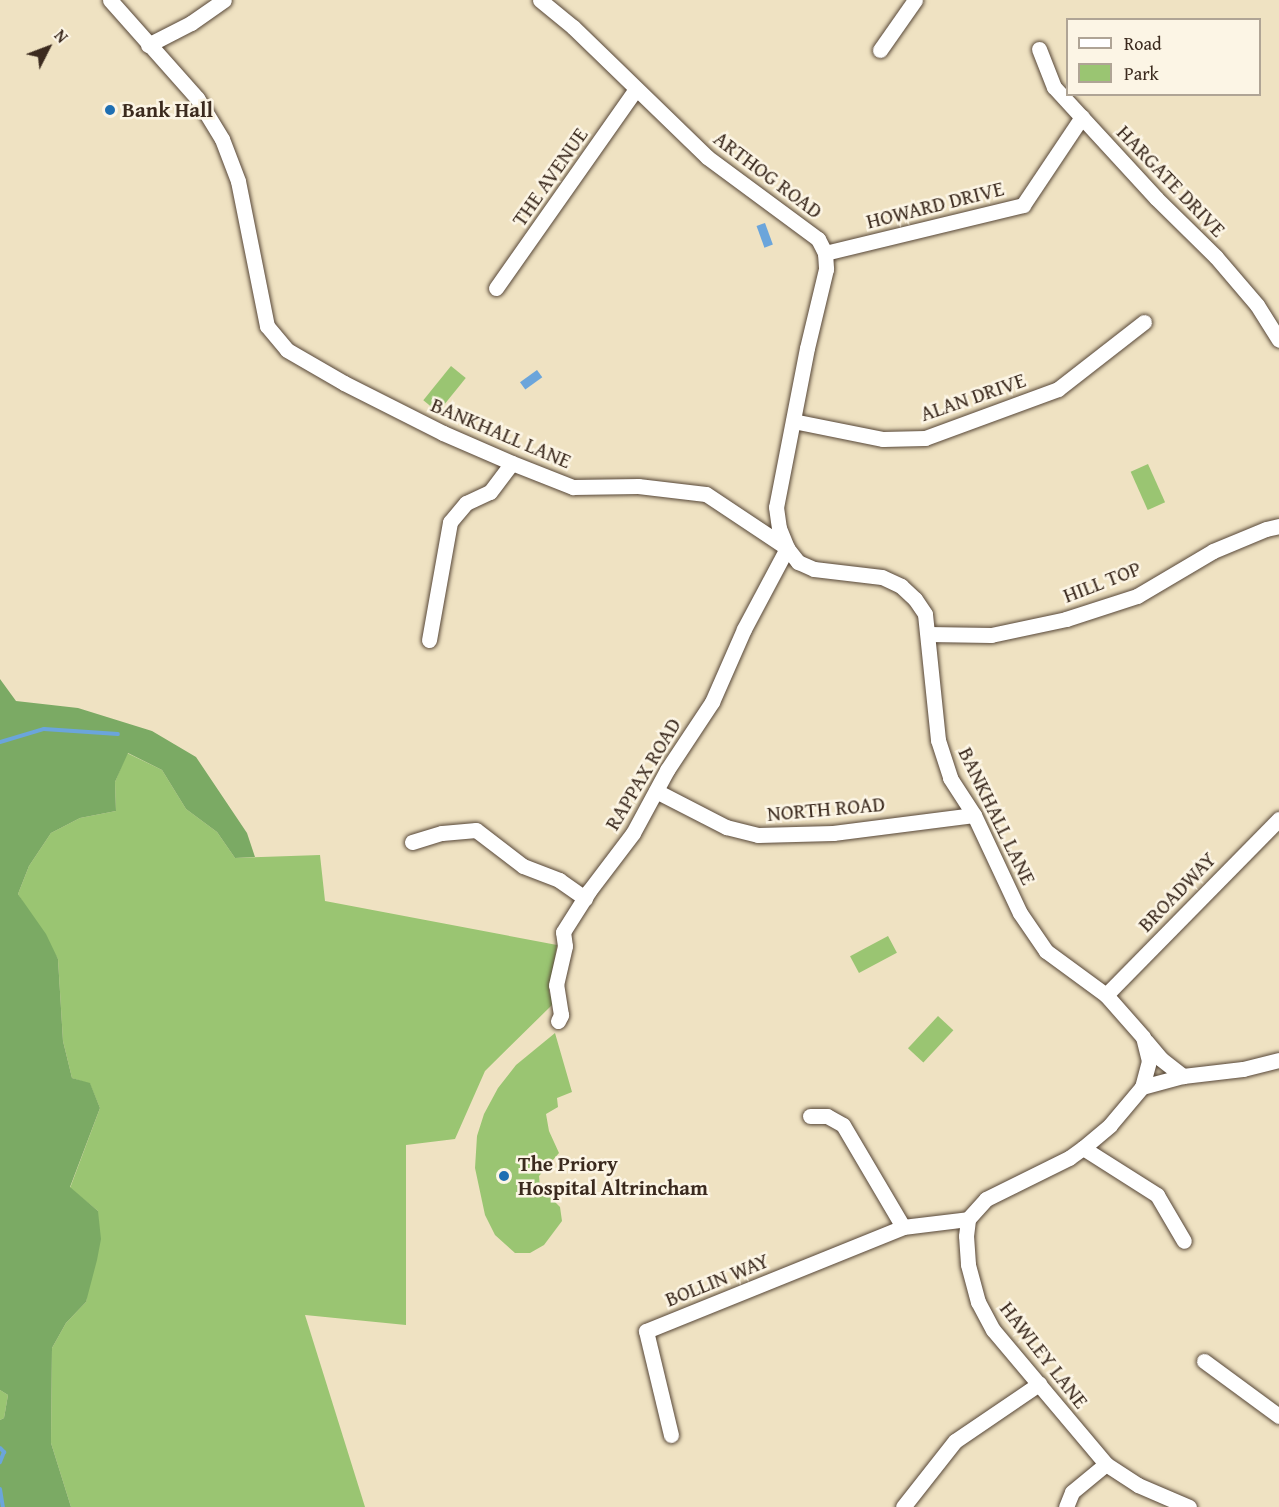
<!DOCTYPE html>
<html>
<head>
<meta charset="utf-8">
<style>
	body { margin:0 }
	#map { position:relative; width:1279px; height:1507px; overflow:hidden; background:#efe2c2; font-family:"Gentium Book Plus",serif }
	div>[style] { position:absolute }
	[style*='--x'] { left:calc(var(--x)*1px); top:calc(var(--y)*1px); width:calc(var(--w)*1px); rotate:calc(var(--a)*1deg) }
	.green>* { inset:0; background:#9ac572; transform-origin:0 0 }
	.forest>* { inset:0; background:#7baa64 }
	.water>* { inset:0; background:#6ba5db; transform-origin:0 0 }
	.stream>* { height:4px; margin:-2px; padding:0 2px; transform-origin:2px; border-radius:2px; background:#6ba5db }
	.roads { filter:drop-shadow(0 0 2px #564637) drop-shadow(0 0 2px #564637) }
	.minor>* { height:15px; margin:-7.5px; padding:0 7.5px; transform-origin:7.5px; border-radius:7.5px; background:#fff }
	.dots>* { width:16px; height:16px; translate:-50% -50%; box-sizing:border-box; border:3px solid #fcf5e5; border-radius:50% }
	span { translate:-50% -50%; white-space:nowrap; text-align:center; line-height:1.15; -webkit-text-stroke:5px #fcf5e5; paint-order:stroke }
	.poi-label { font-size:21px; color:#3b2a1e; font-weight:700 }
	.left { translate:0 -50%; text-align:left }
	.street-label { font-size:21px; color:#3b2a1e }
	.legend { position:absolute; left:1066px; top:18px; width:195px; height:78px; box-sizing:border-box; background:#fcf5e5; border:2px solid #afa495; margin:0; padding:8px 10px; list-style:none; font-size:18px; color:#3b2a1e }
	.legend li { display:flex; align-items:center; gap:12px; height:30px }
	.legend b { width:30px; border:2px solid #afa495 }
	.north { position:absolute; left:18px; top:18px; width:60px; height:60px; -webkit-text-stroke:4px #fcf5e5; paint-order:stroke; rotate:48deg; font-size:16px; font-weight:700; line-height:24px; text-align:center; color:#3b2a1e }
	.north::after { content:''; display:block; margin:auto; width:21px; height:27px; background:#3b2a1e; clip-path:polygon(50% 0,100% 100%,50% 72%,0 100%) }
</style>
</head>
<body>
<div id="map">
	<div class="green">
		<i style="left:451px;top:366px;width:19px;height:44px;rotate:39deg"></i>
		<i style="left:1148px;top:464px;width:42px;height:19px;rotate:66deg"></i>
		<i style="clip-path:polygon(127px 753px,162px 770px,186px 809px,217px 832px,235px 858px,320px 855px,325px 901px,557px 945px,549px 991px,553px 1004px,485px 1071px,455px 1139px,406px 1145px,406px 1325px,305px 1315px,365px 1507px,71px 1507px,51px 1443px,52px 1348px,66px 1323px,86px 1302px,98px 1211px,70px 1188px,100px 1108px,90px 1084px,72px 1078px,63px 1041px,58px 959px,18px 894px,29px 866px,51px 833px,80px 818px,116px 811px,115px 782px)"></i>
		<i style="left:888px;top:936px;width:19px;height:43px;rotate:62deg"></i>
		<i style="left:938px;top:1016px;width:21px;height:44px;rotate:43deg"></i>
		<i style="clip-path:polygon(555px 1033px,572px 1092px,557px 1098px,558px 1107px,546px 1114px,549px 1131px,559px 1153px,539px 1176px,540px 1187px,560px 1207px,562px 1221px,544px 1245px,530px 1253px,515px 1253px,495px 1235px,485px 1215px,475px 1168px,477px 1136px,484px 1114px,498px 1088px,516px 1065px)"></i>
		<i style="clip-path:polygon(0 1390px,8px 1395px,4px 1418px,0 1420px)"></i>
	</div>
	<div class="forest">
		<i style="clip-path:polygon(0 679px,16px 701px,78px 708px,152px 731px,196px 757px,247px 833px,255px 857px,235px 858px,217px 832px,186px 809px,162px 770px,128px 753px,115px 782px,116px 811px,80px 818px,51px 833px,29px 866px,18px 894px,46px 934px,58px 959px,63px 1041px,72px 1078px,90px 1083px,100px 1108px,70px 1187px,98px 1211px,101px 1239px,97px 1260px,86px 1302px,66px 1323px,52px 1348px,51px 1443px,71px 1507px,0 1507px,0 1420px,4px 1418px,8px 1395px,0 1390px)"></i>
	</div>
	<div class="water">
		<i style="left:765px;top:223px;width:23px;height:9px;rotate:70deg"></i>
		<i style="left:537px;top:370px;width:9px;height:21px;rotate:54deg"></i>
	</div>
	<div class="stream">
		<i style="--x:0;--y:742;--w:46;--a:-16.5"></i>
		<i style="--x:44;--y:729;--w:74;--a:3.9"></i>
		<i style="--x:0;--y:1448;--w:6;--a:45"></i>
		<i style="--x:4;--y:1452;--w:11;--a:112"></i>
		<i style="--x:0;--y:1489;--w:18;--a:81"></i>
	</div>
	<div class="roads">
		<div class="minor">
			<i style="--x:110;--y:0;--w:131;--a:48.4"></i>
			<i style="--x:197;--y:98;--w:48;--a:58.6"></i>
			<i style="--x:222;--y:139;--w:45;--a:69.1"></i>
			<i style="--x:238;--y:181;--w:148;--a:78.7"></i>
			<i style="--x:267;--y:326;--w:31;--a:50"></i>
			<i style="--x:287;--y:350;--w:66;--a:30.1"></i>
			<i style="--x:344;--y:383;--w:111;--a:26.8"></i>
			<i style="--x:443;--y:433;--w:75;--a:23.5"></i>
			<i style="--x:512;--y:463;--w:66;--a:21.5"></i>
			<i style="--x:573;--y:487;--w:65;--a:-0.9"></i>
			<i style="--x:638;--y:486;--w:68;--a:6.7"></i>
			<i style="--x:706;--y:494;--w:97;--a:33.7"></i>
			<i style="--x:787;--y:548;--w:18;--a:52"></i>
			<i style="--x:798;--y:562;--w:17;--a:24"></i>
			<i style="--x:814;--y:569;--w:68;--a:6.7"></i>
			<i style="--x:882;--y:577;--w:21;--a:25"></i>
			<i style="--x:901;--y:586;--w:19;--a:43"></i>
			<i style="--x:915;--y:599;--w:18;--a:56"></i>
			<i style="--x:925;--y:614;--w:127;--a:84.1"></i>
			<i style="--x:938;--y:740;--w:40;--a:72"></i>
			<i style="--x:950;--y:778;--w:44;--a:57"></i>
			<i style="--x:974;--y:815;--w:108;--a:64.9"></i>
			<i style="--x:1020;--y:913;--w:46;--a:55.6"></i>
			<i style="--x:1046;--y:951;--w:74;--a:36.3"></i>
			<i style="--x:1106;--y:995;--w:56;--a:48.6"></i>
			<i style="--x:1143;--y:1037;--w:25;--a:76"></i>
			<i style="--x:1149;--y:1061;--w:27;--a:105"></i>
			<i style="--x:540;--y:0;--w:43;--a:39.3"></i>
			<i style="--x:573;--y:27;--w:187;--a:44.1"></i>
			<i style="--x:707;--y:157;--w:138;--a:36.5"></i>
			<i style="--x:818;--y:239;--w:16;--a:63"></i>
			<i style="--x:825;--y:253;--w:16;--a:86"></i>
			<i style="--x:826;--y:269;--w:81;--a:103.5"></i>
			<i style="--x:807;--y:348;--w:162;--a:101"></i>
			<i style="--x:776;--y:507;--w:21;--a:82"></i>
			<i style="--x:779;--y:528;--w:22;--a:68"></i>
			<i style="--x:148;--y:45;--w:48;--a:-27.1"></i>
			<i style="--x:191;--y:23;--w:40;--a:-34.9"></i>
			<i style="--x:1039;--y:49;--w:41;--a:68.5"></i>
			<i style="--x:1054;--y:87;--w:151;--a:47.4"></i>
			<i style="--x:1156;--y:198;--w:84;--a:44.5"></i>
			<i style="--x:1216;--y:257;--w:63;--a:49.5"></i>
			<i style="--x:1257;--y:305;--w:41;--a:57.8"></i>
			<i style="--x:880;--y:50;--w:61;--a:-55"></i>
			<i style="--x:825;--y:253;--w:204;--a:-13.6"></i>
			<i style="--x:1023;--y:205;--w:106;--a:-56.2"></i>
			<i style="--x:496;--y:288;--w:243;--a:-54.9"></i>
			<i style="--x:793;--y:421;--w:92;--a:11.3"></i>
			<i style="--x:883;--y:439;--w:42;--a:-1.4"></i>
			<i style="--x:925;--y:438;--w:142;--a:-20.2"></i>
			<i style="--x:1058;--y:389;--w:109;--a:-37.9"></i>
			<i style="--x:928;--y:634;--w:63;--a:0.9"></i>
			<i style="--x:991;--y:635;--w:77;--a:-12"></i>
			<i style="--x:1066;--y:619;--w:75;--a:-17.9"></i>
			<i style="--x:1137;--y:596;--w:88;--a:-30.6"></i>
			<i style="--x:1213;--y:551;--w:57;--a:-22.5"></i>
			<i style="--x:1266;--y:529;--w:13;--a:-13"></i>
			<i style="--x:429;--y:640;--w:120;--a:-79.9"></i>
			<i style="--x:450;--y:522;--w:25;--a:-50"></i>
			<i style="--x:466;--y:503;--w:26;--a:-25"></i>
			<i style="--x:490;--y:492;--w:36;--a:-53"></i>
			<i style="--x:656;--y:791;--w:79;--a:27.2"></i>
			<i style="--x:726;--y:827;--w:33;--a:14"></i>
			<i style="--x:758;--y:835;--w:75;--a:-1.5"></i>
			<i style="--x:833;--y:833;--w:142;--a:-7.3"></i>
			<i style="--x:412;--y:842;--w:31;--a:-17"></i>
			<i style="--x:442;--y:833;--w:34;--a:-5"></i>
			<i style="--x:476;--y:830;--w:59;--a:37.5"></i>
			<i style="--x:523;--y:866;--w:39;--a:21"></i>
			<i style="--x:559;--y:880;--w:32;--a:35"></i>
			<i style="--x:1106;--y:995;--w:247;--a:-45.5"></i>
			<i style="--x:558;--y:1021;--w:7;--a:-63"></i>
			<i style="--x:561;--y:1015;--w:30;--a:-99"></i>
			<i style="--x:556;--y:985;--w:40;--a:-77"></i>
			<i style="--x:565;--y:946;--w:14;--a:-98"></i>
			<i style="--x:563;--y:932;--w:49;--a:-57.6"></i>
			<i style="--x:589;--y:891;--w:73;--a:-52.8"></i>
			<i style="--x:633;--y:833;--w:72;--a:-61.6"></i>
			<i style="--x:667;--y:770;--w:82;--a:-56.5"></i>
			<i style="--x:712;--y:702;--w:80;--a:-66.3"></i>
			<i style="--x:744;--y:629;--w:92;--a:-62"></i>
			<i style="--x:1146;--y:1041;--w:23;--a:50"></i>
			<i style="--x:1161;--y:1059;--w:28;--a:38"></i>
			<i style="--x:810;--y:1116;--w:17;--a:0"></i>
			<i style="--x:827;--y:1116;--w:18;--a:29"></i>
			<i style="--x:843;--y:1125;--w:118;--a:59.5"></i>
			<i style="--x:1083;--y:1148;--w:88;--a:32.4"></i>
			<i style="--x:1157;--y:1195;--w:53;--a:59.6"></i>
			<i style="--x:1204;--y:1361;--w:93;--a:36.3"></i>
			<i style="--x:671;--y:1435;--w:107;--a:-103.5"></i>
			<i style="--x:646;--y:1331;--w:277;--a:-22"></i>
			<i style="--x:903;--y:1227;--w:65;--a:-7"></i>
			<i style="--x:903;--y:1507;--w:84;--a:-51.8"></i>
			<i style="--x:955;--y:1441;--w:102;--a:-34.2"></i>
			<i style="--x:1066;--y:1507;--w:16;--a:-68"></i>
			<i style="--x:1072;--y:1492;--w:44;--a:-39.5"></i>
			<i style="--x:1189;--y:1507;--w:56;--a:-156.7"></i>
			<i style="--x:1138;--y:1485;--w:38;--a:-147"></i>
			<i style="--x:1106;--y:1464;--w:175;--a:-130.1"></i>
			<i style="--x:993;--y:1330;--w:32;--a:-118"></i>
			<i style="--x:978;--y:1302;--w:39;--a:-105"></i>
			<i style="--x:968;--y:1264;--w:28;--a:-94"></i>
			<i style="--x:966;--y:1236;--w:17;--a:-83"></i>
			<i style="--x:968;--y:1219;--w:27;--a:-48"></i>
			<i style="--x:986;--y:1199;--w:93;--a:-26.3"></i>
			<i style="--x:1069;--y:1158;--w:17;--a:-36"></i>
			<i style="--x:1083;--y:1148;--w:35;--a:-40"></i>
			<i style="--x:1110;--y:1125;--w:50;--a:-49.9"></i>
			<i style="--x:1142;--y:1087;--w:42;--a:-15"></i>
			<i style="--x:1183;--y:1076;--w:60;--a:-6.7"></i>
			<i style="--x:1243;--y:1069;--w:37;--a:-14"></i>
		</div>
	</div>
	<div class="dots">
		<i style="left:110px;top:110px;background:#1f6fb2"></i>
		<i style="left:504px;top:1176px;background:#1f6fb2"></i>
	</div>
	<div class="poi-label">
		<span class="left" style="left:122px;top:110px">Bank Hall</span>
		<span class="left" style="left:518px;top:1176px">The Priory<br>Hospital Altrincham</span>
	</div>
	<div class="street-label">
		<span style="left:768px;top:175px;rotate:37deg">ARTHOG ROAD</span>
		<span style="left:550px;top:177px;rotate:-55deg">THE AVENUE</span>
		<span style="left:1171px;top:181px;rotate:46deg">HARGATE DRIVE</span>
		<span style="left:935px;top:205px;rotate:-14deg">HOWARD DRIVE</span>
		<span style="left:973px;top:397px;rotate:-19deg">ALAN DRIVE</span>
		<span style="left:501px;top:433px;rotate:23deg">BANKHALL LANE</span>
		<span style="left:1102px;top:582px;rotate:-21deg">HILL TOP</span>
		<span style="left:643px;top:774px;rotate:-59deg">RAPPAX ROAD</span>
		<span style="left:826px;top:809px;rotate:-5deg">NORTH ROAD</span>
		<span style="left:997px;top:816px;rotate:64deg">BANKHALL LANE</span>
		<span style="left:1177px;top:892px;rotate:-46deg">BROADWAY</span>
		<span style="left:717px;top:1280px;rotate:-22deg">BOLLIN WAY</span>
		<span style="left:1044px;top:1355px;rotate:52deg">HAWLEY LANE</span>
	</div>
	<ul class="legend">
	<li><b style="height:8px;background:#fff"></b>Road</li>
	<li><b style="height:16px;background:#9ac572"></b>Park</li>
	</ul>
	<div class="north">N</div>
</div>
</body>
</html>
